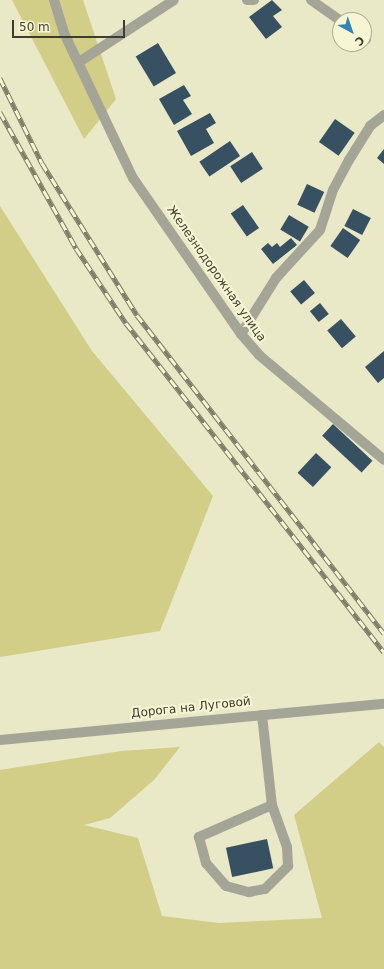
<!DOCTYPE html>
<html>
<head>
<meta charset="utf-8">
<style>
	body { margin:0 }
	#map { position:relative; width:384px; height:969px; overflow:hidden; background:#e9e8c7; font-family:"DejaVu Sans",sans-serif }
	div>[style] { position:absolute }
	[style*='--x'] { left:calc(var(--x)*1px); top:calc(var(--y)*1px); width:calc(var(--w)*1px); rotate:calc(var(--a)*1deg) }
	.green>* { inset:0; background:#d2ce87 }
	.building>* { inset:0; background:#375163; transform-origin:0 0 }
	.minor>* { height:10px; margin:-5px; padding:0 5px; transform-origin:5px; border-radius:5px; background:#a5a597 }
	.rail>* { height:4.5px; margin-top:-2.25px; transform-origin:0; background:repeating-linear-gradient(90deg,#f6f5d4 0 9px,#7e7d68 0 18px); box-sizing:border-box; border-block:1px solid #7e7d68 }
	span { translate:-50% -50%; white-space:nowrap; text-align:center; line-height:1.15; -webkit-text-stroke:4px #f6f5d4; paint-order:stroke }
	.street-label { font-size:12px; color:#3d3d2f }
	.north { position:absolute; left:332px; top:12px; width:40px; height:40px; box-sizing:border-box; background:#f6f5d4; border:1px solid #acab92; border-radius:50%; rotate:140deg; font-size:11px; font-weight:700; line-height:16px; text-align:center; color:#3d3d2f }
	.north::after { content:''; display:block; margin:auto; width:14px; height:18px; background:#3184b4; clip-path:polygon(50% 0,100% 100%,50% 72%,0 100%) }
	.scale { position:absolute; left:12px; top:20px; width:113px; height:18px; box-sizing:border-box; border:2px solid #3d3d2f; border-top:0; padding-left:5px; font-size:12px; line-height:14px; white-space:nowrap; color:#3d3d2f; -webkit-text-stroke:3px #f6f5d4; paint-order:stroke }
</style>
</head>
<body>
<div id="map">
	<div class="green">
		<i style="clip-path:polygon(12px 0,83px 0,116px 99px,84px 139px)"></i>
		<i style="clip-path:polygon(0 206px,92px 351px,213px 496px,160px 631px,0 657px)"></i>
		<i style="clip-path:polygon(379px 742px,384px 747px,384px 969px,0 969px,0 770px,121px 751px,180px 747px,154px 780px,110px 818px,84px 825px,138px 838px,162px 916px,219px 923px,322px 918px,294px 815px)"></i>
	</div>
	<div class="building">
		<i style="clip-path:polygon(272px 0,282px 10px,273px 16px,282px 27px,266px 39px,249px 17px)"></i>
		<i style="left:158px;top:43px;width:35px;height:26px;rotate:59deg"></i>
		<i style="clip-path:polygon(184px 85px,191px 96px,183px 100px,192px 114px,174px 125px,159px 99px)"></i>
		<i style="clip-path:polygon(210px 113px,216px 123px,206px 129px,214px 143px,191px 156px,177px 131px)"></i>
		<i style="left:335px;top:119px;width:24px;height:28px;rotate:35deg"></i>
		<i style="left:230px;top:141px;width:18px;height:37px;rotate:56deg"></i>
		<i style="clip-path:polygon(384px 149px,384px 164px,377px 158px)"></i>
		<i style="left:252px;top:152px;width:20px;height:26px;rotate:57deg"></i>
		<i style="left:307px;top:184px;width:19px;height:23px;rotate:25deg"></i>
		<i style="left:243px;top:205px;width:28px;height:15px;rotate:55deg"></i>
		<i style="left:353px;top:209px;width:20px;height:19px;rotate:27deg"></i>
		<i style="left:289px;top:215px;width:23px;height:17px;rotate:31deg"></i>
		<i style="left:343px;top:228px;width:21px;height:22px;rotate:35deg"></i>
		<i style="clip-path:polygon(291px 238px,297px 245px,273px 264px,261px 249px,268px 243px,272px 247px,277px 243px,280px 247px)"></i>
		<i style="left:304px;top:280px;width:17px;height:18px;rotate:50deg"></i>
		<i style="left:320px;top:303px;width:14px;height:13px;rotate:51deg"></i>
		<i style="left:341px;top:319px;width:23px;height:18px;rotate:50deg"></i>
		<i style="clip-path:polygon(384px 351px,384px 378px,378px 383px,365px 367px)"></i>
		<i style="left:333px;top:424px;width:54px;height:16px;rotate:43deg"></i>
		<i style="left:316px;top:453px;width:21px;height:27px;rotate:43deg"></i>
		<i style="left:267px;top:839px;width:30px;height:42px;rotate:78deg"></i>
	</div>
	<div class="minor">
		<i style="--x:54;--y:0;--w:34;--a:73"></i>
		<i style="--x:64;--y:33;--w:161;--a:64.6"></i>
		<i style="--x:133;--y:178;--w:190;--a:55.3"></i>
		<i style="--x:241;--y:334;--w:28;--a:49"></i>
		<i style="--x:259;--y:355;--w:163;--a:40"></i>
		<i style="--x:247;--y:0;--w:7;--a:0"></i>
		<i style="--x:311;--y:0;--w:35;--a:35"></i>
		<i style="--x:364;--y:37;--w:3;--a:45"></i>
		<i style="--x:79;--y:62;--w:113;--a:-33.1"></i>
		<i style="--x:241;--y:334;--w:66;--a:-58"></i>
		<i style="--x:276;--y:278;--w:65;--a:-47.5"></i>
		<i style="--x:320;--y:230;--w:42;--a:-72"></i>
		<i style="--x:333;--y:190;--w:34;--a:-62"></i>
		<i style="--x:349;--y:160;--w:40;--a:-58"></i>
		<i style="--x:370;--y:126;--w:18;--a:-38"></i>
		<i style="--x:262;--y:715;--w:91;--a:83.7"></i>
		<i style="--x:272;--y:805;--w:80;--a:156.3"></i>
		<i style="--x:199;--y:837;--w:27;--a:75"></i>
		<i style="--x:206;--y:863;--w:30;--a:49"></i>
		<i style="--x:226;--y:886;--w:24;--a:15"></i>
		<i style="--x:249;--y:892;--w:16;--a:-11"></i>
		<i style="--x:265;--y:889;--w:33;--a:-45"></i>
		<i style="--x:288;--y:866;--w:19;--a:-93"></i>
		<i style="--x:287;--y:847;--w:45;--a:-109.7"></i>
		<i style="--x:0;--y:740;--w:386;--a:-5.4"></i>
	</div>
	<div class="rail">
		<i style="--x:0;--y:78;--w:95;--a:63.7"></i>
		<i style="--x:42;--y:163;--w:179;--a:58"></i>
		<i style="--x:137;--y:315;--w:403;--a:52.2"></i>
		<i style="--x:0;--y:112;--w:156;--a:60.8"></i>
		<i style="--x:76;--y:248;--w:90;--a:56.3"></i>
		<i style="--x:126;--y:323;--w:418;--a:51.9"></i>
	</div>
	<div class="street-label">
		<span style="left:216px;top:274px;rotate:55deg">Железнодорожная улица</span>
		<span style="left:191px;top:708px;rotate:-6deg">Дорога на Луговой</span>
	</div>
	<div class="north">С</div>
	<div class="scale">50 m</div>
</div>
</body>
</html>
